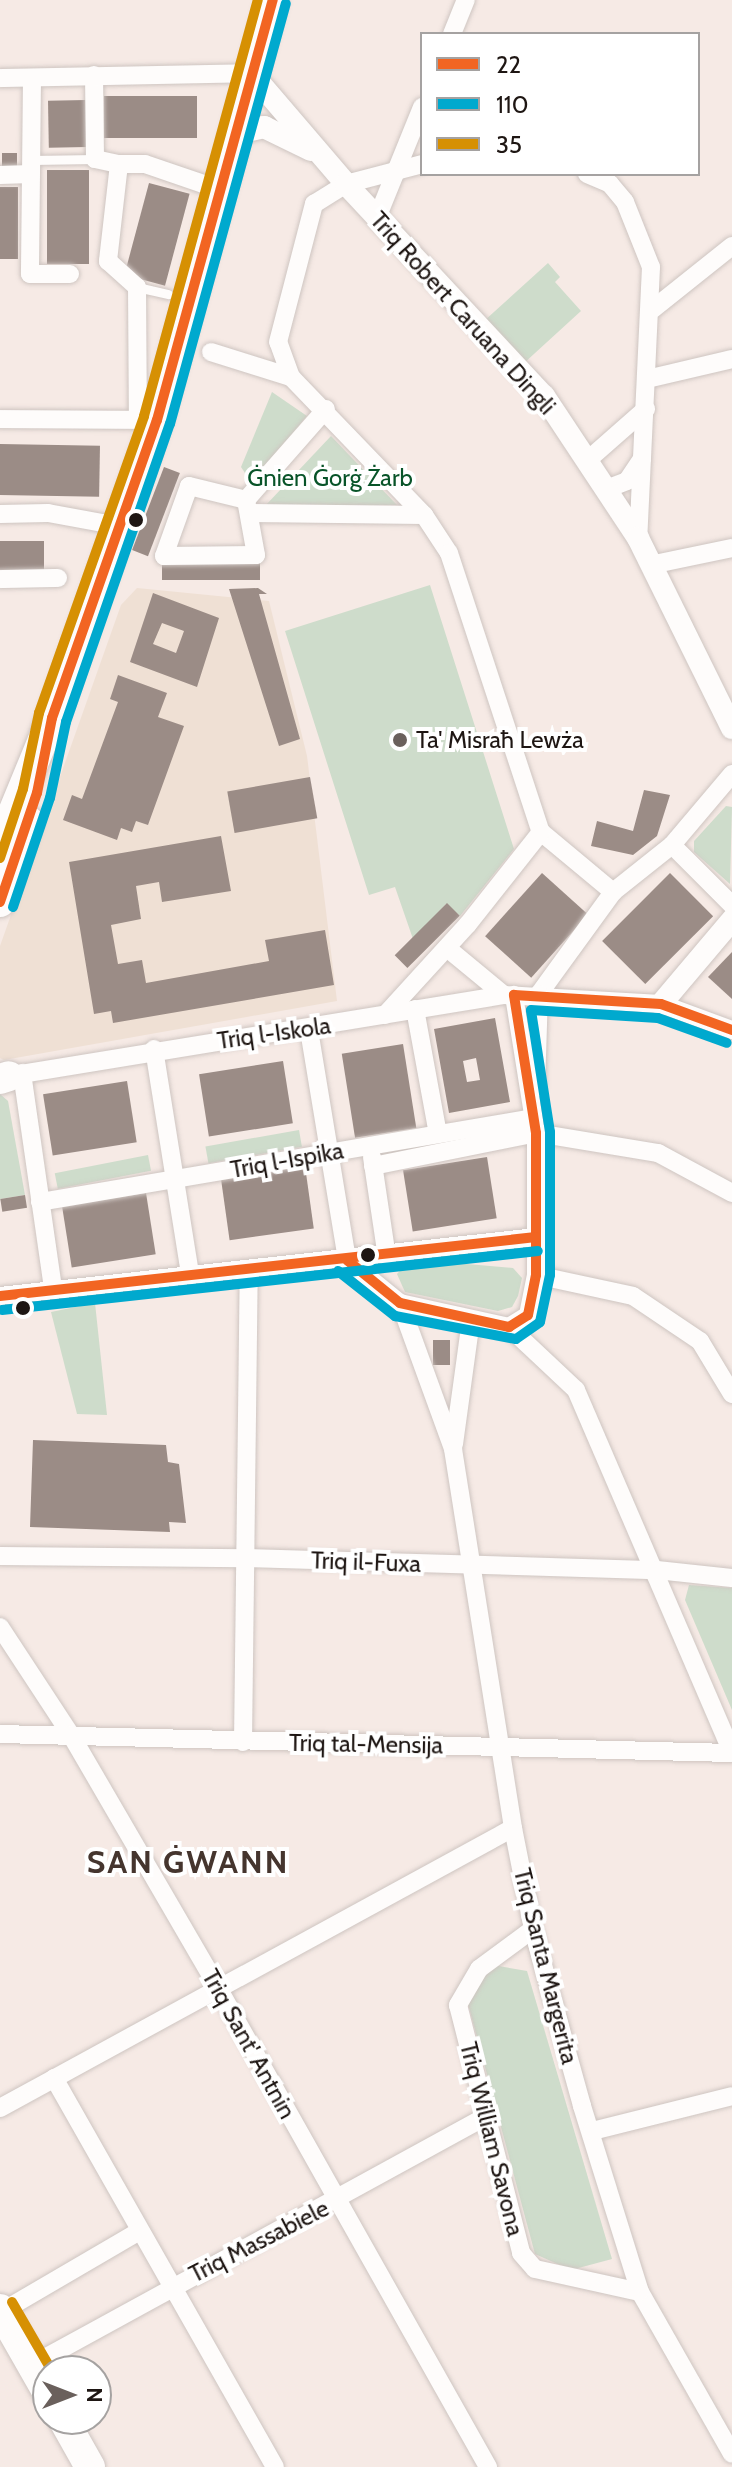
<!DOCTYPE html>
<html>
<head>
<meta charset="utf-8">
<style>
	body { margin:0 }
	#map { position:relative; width:732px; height:2467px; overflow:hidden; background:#f6eae5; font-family:Cabin,sans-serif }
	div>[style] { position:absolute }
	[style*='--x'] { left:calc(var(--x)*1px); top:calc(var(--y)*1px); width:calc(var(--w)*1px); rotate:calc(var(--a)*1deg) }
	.education>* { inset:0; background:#efe0d4 }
	.green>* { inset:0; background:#cedccb; transform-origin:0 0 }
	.building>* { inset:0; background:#9b8c86; transform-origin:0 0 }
	.roads { filter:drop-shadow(0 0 2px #cec5c1) drop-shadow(0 0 2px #cec5c1) }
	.service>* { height:9px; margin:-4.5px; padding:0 4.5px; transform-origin:4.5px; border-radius:4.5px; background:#fefcfb }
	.minor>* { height:18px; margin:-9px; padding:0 9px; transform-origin:9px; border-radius:9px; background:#fefcfb }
	.tertiary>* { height:22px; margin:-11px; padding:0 11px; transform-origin:11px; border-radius:11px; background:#fefcfb }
	.primary>* { height:30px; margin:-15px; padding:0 15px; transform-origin:15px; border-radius:15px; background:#fefcfb }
	.bus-1>* { height:10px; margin:-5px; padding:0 5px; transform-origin:5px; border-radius:5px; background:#f26522 }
	.bus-2>* { height:10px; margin:-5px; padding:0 5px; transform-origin:5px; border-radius:5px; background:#00a9ce }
	.bus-3>* { height:10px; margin:-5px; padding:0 5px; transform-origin:5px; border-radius:5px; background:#d69003 }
	.dots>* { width:22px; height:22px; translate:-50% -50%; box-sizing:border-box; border:4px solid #fff; border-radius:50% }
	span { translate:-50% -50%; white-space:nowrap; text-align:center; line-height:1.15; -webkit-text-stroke:8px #fff; paint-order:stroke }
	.street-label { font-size:24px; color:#1e1613 }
	.park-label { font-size:24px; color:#085429 }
	.poi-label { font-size:24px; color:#1e1613 }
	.left { translate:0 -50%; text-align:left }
	.district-label { font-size:32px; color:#45352e; font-weight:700; letter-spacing:2px }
	.legend { position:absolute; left:420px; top:32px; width:280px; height:144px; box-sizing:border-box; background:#fff; border:2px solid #a5a2a1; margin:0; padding:10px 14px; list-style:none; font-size:24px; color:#1e1613 }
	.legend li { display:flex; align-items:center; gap:16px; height:40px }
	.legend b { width:40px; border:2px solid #a5a2a1 }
	.north { position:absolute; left:32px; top:2355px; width:80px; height:80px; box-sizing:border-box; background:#fff; border:2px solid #a5a2a1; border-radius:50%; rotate:90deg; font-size:22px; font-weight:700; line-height:32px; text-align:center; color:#1e1613 }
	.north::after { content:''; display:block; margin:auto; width:28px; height:36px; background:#6a605c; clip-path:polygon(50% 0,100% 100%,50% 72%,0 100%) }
</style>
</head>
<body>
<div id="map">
	<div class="education">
		<i style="clip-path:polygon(137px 588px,269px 601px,307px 756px,337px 1001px,4px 1060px,0 1058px,0 946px,121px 605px)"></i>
	</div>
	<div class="green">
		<i style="clip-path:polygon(548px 263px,560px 277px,555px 282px,581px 311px,523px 364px,484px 321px)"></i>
		<i style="clip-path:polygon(272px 392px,307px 416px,251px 482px,241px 467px)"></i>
		<i style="clip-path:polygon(331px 436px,397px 505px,265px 506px)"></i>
		<i style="clip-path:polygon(430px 585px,514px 849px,460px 916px,446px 904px,413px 939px,395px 887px,369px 895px,285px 631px)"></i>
		<i style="clip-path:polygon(726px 806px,732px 807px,730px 884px,694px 852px,694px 841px)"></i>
		<i style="clip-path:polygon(0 1094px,8px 1101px,25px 1195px,0 1199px)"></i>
		<i style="left:299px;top:1130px;width:17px;height:95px;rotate:80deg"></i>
		<i style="left:148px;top:1155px;width:16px;height:95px;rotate:79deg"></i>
		<i style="clip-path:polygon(410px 1259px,513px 1268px,522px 1278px,518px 1296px,512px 1307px,498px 1311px,405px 1292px,397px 1274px)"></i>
		<i style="clip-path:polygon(95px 1303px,107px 1415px,77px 1414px,51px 1312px)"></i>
		<i style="clip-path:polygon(689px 1585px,732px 1588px,732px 1710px,685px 1600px)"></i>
		<i style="clip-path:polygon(493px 1965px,527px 1971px,612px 2259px,571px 2270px,535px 2254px,467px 2000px)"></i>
	</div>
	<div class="building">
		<i style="left:104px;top:96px;width:93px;height:42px"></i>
		<i style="left:86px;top:100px;width:47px;height:38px;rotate:89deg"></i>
		<i style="left:2px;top:153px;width:15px;height:13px"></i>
		<i style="left:47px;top:170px;width:42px;height:94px"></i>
		<i style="left:149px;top:183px;width:42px;height:95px;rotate:15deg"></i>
		<i style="left:0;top:187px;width:18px;height:72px"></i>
		<i style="left:0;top:444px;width:100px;height:51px;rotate:1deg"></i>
		<i style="left:164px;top:467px;width:17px;height:89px;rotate:21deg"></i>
		<i style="left:0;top:541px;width:44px;height:34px"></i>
		<i style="left:162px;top:562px;width:98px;height:18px"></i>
		<i style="clip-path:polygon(258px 588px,267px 594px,259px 594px,300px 739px,279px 746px,229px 589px)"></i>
		<i style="clip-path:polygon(evenodd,153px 593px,219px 618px,197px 687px,130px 662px,153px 593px,162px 623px,184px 631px,176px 653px,153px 644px,162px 623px)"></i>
		<i style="clip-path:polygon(118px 675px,167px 693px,158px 717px,184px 726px,148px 825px,136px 821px,132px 832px,121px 828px,117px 840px,63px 820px,72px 795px,82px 799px,118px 702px,110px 699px)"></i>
		<i style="left:310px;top:777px;width:42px;height:84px;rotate:80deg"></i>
		<i style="clip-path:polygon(644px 790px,670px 795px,657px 836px,633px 855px,591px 846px,597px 821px,633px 831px)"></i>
		<i style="clip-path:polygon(221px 836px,231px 891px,162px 902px,159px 882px,136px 886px,141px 919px,111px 925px,118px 964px,142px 960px,146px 983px,269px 961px,265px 940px,325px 930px,334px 985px,113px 1023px,111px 1011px,94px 1014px,69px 862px)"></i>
		<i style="left:542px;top:873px;width:62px;height:85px;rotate:42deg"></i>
		<i style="left:670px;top:873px;width:61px;height:96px;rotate:45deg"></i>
		<i style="left:447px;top:903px;width:18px;height:74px;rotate:45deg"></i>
		<i style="clip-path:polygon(732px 952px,732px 999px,708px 977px)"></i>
		<i style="clip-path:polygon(evenodd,495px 1018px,510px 1102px,449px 1113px,434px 1029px,495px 1018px,476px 1058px,480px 1080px,467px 1082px,463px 1061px,476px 1058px)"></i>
		<i style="left:403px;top:1044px;width:85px;height:62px;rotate:81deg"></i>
		<i style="left:283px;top:1061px;width:63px;height:85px;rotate:81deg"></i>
		<i style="left:127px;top:1081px;width:62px;height:85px;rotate:81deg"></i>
		<i style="left:487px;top:1157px;width:62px;height:85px;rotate:81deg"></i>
		<i style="left:305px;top:1166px;width:63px;height:85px;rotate:82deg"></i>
		<i style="left:146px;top:1193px;width:62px;height:85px;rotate:81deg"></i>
		<i style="left:25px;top:1195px;width:13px;height:25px;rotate:81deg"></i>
		<i style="left:433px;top:1340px;width:17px;height:25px"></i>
		<i style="clip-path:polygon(33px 1440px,166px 1445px,168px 1462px,179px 1464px,186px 1523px,169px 1522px,170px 1532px,30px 1527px)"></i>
	</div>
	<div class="roads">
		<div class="service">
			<i style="--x:32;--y:160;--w:63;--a:-0.9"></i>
			<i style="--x:137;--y:287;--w:32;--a:13"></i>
		</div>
		<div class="minor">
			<i style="--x:452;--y:34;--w:37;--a:-68"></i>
			<i style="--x:94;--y:75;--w:84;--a:89.3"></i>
			<i style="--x:95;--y:159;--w:25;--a:12"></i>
			<i style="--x:119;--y:164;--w:98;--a:96.5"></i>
			<i style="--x:108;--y:261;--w:39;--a:42"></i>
			<i style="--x:137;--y:287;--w:133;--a:89.6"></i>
			<i style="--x:0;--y:78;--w:251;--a:-1.1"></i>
			<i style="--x:32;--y:78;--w:196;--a:90.6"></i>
			<i style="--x:30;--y:274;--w:40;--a:0"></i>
			<i style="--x:119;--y:164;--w:26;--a:0"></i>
			<i style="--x:145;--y:164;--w:83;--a:18.9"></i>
			<i style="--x:587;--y:174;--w:25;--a:23"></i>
			<i style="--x:610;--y:184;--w:23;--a:50"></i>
			<i style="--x:625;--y:202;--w:70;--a:68.2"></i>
			<i style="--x:651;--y:267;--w:271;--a:92.7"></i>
			<i style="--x:0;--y:175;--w:31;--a:-2"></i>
			<i style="--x:377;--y:218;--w:120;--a:-67.9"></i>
			<i style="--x:653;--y:309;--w:101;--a:-38.6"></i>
			<i style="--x:211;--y:352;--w:84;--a:17.4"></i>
			<i style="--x:291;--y:377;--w:192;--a:46.1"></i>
			<i style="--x:424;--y:515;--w:45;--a:56.7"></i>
			<i style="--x:449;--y:553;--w:294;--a:71.8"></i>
			<i style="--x:541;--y:832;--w:94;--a:39.8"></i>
			<i style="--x:291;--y:377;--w:37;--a:-110"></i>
			<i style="--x:278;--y:342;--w:143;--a:-75.4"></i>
			<i style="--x:314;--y:204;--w:38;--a:-32"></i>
			<i style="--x:346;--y:184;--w:79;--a:-14.7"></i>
			<i style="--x:647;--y:379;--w:87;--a:-13.2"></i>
			<i style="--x:0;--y:419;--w:149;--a:0.4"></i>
			<i style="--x:589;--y:459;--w:76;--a:-41.3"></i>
			<i style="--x:189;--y:486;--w:59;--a:13.8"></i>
			<i style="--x:246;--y:500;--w:56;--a:79.7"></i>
			<i style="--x:256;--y:555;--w:92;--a:179.4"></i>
			<i style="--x:164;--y:556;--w:74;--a:-70.3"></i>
			<i style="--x:609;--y:488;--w:19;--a:-21"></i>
			<i style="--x:627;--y:481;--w:27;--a:-56"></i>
			<i style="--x:246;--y:500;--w:121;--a:-48.7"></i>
			<i style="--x:251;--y:513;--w:173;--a:0.7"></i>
			<i style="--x:0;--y:514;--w:48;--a:-1.2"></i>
			<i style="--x:48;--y:513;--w:72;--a:10.4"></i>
			<i style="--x:650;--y:565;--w:84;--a:-11.7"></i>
			<i style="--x:0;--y:579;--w:58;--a:-1"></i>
			<i style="--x:672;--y:845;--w:85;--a:45"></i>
			<i style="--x:447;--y:948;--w:74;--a:39.5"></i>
			<i style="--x:539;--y:994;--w:126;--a:-54"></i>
			<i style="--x:613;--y:892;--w:75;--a:-38.5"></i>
			<i style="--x:672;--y:845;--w:93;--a:-49.8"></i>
			<i style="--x:415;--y:1009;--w:127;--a:79.6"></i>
			<i style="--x:385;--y:1015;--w:123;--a:-47.6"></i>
			<i style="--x:468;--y:924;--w:117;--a:-51.6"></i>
			<i style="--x:309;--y:1030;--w:233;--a:80.6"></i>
			<i style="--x:154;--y:1049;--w:227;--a:80.9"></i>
			<i style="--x:22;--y:1073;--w:217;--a:81.8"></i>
			<i style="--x:9;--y:1076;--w:502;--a:-9.29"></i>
			<i style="--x:504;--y:995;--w:157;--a:3.3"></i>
			<i style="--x:661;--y:1004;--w:76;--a:20.1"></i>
			<i style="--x:536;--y:1088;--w:94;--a:-88.2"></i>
			<i style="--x:372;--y:1157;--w:101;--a:81.5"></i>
			<i style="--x:373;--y:1166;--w:166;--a:-11.4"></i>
			<i style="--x:536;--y:1133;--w:124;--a:9.3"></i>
			<i style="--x:658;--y:1153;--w:84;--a:28.4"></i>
			<i style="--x:40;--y:1202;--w:500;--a:-9.67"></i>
			<i style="--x:347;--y:1260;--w:68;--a:39.1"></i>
			<i style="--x:400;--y:1303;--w:155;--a:70"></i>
			<i style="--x:453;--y:1449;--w:384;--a:81"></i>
			<i style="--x:513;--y:1828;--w:103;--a:78.8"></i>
			<i style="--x:533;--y:1929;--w:184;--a:74.5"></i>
			<i style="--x:582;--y:2106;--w:195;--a:72.7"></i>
			<i style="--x:640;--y:2292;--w:186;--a:60.4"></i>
			<i style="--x:536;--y:1275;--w:99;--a:12.2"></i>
			<i style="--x:633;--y:1296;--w:81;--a:33.9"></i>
			<i style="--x:700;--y:1341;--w:62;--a:58.9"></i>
			<i style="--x:0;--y:1296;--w:539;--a:-6.28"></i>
			<i style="--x:400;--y:1303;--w:112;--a:12.4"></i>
			<i style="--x:509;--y:1327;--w:22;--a:-32"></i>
			<i style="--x:528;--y:1315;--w:41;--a:-78.7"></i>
			<i style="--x:536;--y:1275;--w:142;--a:-90"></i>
			<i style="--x:536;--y:1133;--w:140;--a:-99.1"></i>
			<i style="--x:509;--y:1327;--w:92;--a:43.2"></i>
			<i style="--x:576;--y:1390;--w:394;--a:66.7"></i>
			<i style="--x:454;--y:1444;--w:125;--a:-82.2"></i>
			<i style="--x:0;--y:1556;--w:246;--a:0.5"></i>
			<i style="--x:246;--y:1558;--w:411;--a:1.7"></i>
			<i style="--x:657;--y:1570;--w:75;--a:6.1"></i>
			<i style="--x:0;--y:1627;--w:129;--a:56.7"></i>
			<i style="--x:71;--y:1735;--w:290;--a:59.8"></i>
			<i style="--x:217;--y:1986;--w:552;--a:60.6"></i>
			<i style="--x:0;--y:1734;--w:732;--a:1.49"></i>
			<i style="--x:243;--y:1742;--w:473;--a:-89.3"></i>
			<i style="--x:533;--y:1929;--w:67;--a:143.5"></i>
			<i style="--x:479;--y:1969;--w:42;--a:120.3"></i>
			<i style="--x:458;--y:2005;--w:256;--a:75.7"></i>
			<i style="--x:521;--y:2253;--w:21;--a:49"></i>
			<i style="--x:535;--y:2269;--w:107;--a:12.4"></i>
			<i style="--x:54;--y:2078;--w:447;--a:60.4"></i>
			<i style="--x:0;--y:2108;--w:584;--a:-28.63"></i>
			<i style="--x:592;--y:2131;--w:144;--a:-14"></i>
			<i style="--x:1;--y:2312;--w:159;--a:-30.3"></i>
			<i style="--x:32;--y:2365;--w:516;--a:-28.7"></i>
		</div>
		<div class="tertiary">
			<i style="--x:251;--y:73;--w:146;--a:49.4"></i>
			<i style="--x:346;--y:184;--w:290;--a:47"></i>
			<i style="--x:544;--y:396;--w:170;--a:56.5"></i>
			<i style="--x:638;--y:538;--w:212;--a:63.7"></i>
			<i style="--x:238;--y:133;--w:27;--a:-13"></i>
			<i style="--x:264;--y:127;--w:52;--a:26.1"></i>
			<i style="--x:661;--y:1004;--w:110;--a:-49.8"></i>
		</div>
		<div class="primary">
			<i style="--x:0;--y:844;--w:136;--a:-67.6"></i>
			<i style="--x:52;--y:718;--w:316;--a:-70.6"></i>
			<i style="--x:157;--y:420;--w:436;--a:-74.6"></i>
			<i style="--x:0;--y:902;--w:86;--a:-70.9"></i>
			<i style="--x:0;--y:1079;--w:9;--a:-18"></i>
			<i style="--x:0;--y:2309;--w:97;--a:60.3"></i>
			<i style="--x:63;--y:2419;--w:55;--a:60.6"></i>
		</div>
	</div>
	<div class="bus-1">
		<i style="--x:0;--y:902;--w:115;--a:-71.3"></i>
		<i style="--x:37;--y:793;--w:76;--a:-78.7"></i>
		<i style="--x:52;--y:718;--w:316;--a:-70.6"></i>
		<i style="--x:157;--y:420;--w:436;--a:-74.6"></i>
		<i style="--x:347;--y:1260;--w:68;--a:39.1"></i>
		<i style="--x:400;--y:1303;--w:112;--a:12.4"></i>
		<i style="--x:509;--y:1327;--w:22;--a:-32"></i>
		<i style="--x:528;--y:1315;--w:41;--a:-78.7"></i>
		<i style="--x:536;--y:1275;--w:142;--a:-90"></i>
		<i style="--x:536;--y:1133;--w:140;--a:-99.1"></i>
		<i style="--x:514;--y:995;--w:147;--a:3.5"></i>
		<i style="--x:661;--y:1004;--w:76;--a:20.1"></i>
		<i style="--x:0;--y:1296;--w:539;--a:-6.28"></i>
	</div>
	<div class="bus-2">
		<i style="--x:13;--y:907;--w:115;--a:-71.3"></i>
		<i style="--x:50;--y:798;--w:78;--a:-78.1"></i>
		<i style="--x:66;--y:722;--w:316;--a:-70.8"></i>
		<i style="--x:170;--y:424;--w:436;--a:-74.6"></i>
		<i style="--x:338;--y:1271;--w:73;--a:38.3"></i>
		<i style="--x:395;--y:1316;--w:123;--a:10.8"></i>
		<i style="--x:516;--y:1339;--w:29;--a:-35"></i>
		<i style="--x:540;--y:1322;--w:48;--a:-78"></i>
		<i style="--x:550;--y:1275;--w:143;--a:-90"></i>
		<i style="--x:550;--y:1132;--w:123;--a:-98.9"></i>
		<i style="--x:531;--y:1010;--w:127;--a:3.6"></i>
		<i style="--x:658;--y:1018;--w:73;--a:19.9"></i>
		<i style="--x:2;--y:1310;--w:539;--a:-6.28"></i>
	</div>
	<div class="bus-3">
		<i style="--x:0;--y:858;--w:73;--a:-71.6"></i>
		<i style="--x:23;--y:789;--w:78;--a:-78.1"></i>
		<i style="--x:39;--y:713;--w:315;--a:-70.5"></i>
		<i style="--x:144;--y:416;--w:431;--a:-74.7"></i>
		<i style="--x:12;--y:2302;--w:80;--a:59.9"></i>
	</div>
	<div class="dots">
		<i style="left:136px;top:520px;background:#1e1613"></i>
		<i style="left:400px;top:740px;background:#6a605c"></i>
		<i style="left:368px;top:1255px;background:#1e1613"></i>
		<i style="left:23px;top:1308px;background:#1e1613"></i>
	</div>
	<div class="street-label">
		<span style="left:463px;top:313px;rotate:48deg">Triq Robert Caruana Dingli</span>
		<span style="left:274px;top:1033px;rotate:-8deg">Triq l-Iskola</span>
		<span style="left:287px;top:1160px;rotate:-10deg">Triq l-Ispika</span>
		<span style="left:366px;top:1562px;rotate:2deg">Triq il-Fuxa</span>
		<span style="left:366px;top:1744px;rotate:1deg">Triq tal-Mensija</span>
		<span style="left:546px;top:1966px;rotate:76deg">Triq Santa Margerita</span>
		<span style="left:249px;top:2044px;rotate:61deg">Triq Sant' Antnin</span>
		<span style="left:492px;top:2139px;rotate:76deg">Triq William Savona</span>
		<span style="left:259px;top:2241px;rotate:-27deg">Triq Massabiele</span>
	</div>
	<div class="park-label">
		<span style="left:330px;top:478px">Ġnien Ġorġ Żarb</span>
	</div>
	<div class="poi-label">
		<span class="left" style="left:416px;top:740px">Ta' Misraħ Lewża</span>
	</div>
	<div class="district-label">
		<span style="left:188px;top:1862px">SAN ĠWANN</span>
	</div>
	<ul class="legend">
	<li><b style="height:10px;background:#f26522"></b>22</li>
	<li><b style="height:10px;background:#00a9ce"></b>110</li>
	<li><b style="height:10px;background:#d69003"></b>35</li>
	</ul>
	<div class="north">N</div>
</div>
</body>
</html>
